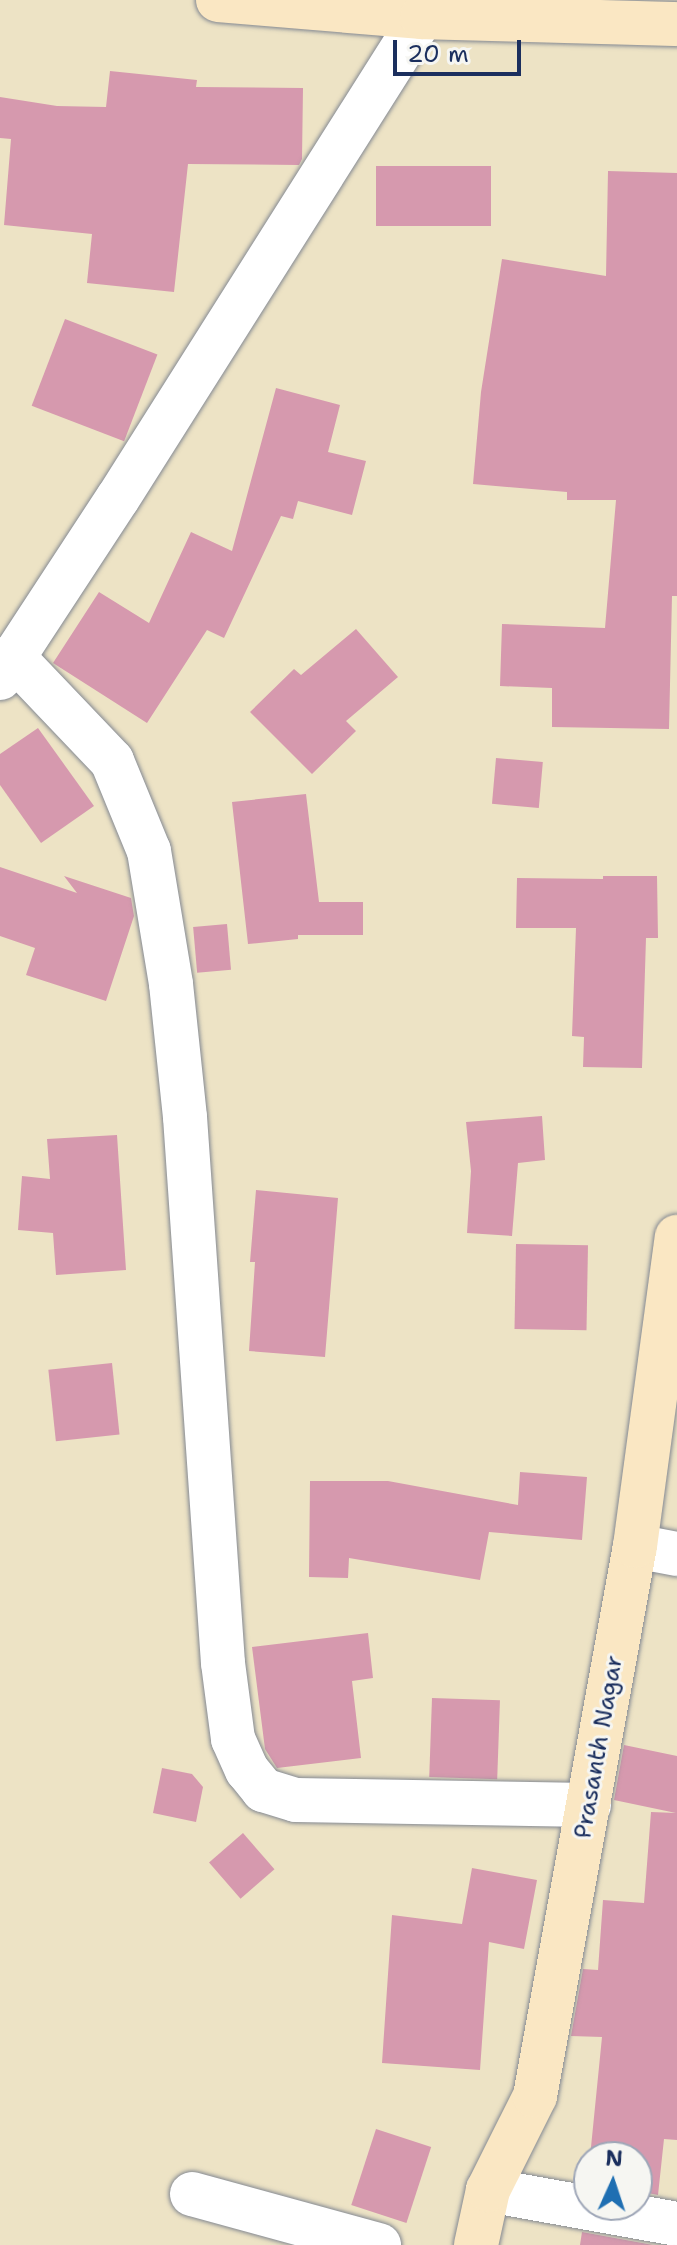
<!DOCTYPE html>
<html>
<head>
<meta charset="utf-8">
<style>
	body { margin:0 }
	#map { position:relative; width:677px; height:2245px; overflow:hidden; background:#ede3c5; font-family:"Shantell Sans",sans-serif }
	div>[style] { position:absolute }
	[style*='--x'] { left:calc(var(--x)*1px); top:calc(var(--y)*1px); width:calc(var(--w)*1px); rotate:calc(var(--a)*1deg) }
	.building>* { inset:0; background:#d699ae; transform-origin:0 0 }
	.roads { filter:drop-shadow(0 0 2px #848992) drop-shadow(0 0 2px #848992) }
	.street>* { height:44px; margin:-22px; padding:0 22px; transform-origin:22px; border-radius:22px; background:#fff }
	.secondary>* { height:44px; margin:-22px; padding:0 22px; transform-origin:22px; border-radius:22px; background:#fae7c3 }
	span { translate:-50% -50%; white-space:nowrap; text-align:center; line-height:1.15; -webkit-text-stroke:6px #f6f6f2; paint-order:stroke }
	.street-label { font-size:24px; color:#1b2f5e }
	.north { position:absolute; left:573px; top:2141px; width:80px; height:80px; box-sizing:border-box; background:#f6f6f2; border:2px solid #9ea6b7; border-radius:50%; rotate:3deg; font-size:22px; font-weight:700; line-height:32px; text-align:center; color:#1b2f5e }
	.north::after { content:''; display:block; margin:auto; width:28px; height:36px; background:#1f6fb2; clip-path:polygon(50% 0,100% 100%,50% 72%,0 100%) }
	.scale { position:absolute; left:393px; top:40px; width:128px; height:36px; box-sizing:border-box; border:4px solid #1b2f5e; border-top:0; padding-left:10px; font-size:24px; line-height:28px; white-space:nowrap; color:#1b2f5e; -webkit-text-stroke:6px #f6f6f2; paint-order:stroke }
</style>
</head>
<body>
<div id="map">
	<div class="building">
		<i style="clip-path:polygon(110px 71px,197px 80px,196px 87px,303px 88px,302px 159px,299px 165px,188px 164px,174px 292px,87px 283px,92px 234px,4px 225px,11px 139px,0 138px,0 97px,57px 106px,106px 107px)"></i>
		<i style="left:376px;top:166px;width:115px;height:60px"></i>
		<i style="clip-path:polygon(608px 171px,677px 173px,677px 596px,672px 596px,669px 729px,552px 727px,552px 688px,500px 686px,502px 624px,605px 628px,616px 500px,567px 500px,567px 492px,473px 484px,481px 392px,502px 259px,606px 276px)"></i>
		<i style="left:65px;top:319px;width:99px;height:93px;rotate:21deg"></i>
		<i style="clip-path:polygon(276px 388px,340px 405px,328px 452px,366px 461px,352px 515px,298px 501px,293px 519px,281px 516px,224px 638px,207px 630px,147px 723px,53px 663px,99px 592px,149px 623px,191px 532px,232px 551px)"></i>
		<i style="clip-path:polygon(356px 629px,398px 677px,346px 721px,356px 731px,312px 774px,250px 712px,294px 669px,301px 675px)"></i>
		<i style="clip-path:polygon(38px 728px,94px 806px,41px 843px,0 785px,0 754px)"></i>
		<i style="left:496px;top:758px;width:47px;height:46px;rotate:5deg"></i>
		<i style="clip-path:polygon(306px 794px,319px 902px,363px 902px,363px 935px,298px 935px,298px 939px,248px 944px,232px 802px)"></i>
		<i style="clip-path:polygon(0 867px,77px 893px,64px 876px,131px 898px,134px 916px,106px 1001px,26px 975px,35px 948px,0 936px)"></i>
		<i style="clip-path:polygon(603px 876px,657px 876px,658px 938px,646px 938px,642px 1068px,583px 1067px,584px 1037px,572px 1036px,576px 928px,516px 928px,517px 878px,603px 879px)"></i>
		<i style="left:227px;top:924px;width:46px;height:34px;rotate:85deg"></i>
		<i style="clip-path:polygon(542px 1116px,545px 1160px,518px 1163px,512px 1236px,467px 1233px,471px 1171px,466px 1122px)"></i>
		<i style="clip-path:polygon(117px 1135px,126px 1270px,56px 1275px,53px 1233px,18px 1230px,22px 1176px,50px 1179px,47px 1139px)"></i>
		<i style="clip-path:polygon(256px 1190px,338px 1198px,325px 1357px,249px 1351px,255px 1262px,250px 1262px)"></i>
		<i style="left:516px;top:1244px;width:72px;height:85px;rotate:1deg"></i>
		<i style="left:112px;top:1363px;width:72px;height:64px;rotate:84deg"></i>
		<i style="clip-path:polygon(520px 1472px,587px 1477px,582px 1540px,489px 1532px,480px 1580px,349px 1558px,348px 1578px,309px 1577px,310px 1481px,388px 1481px,518px 1505px)"></i>
		<i style="clip-path:polygon(368px 1633px,373px 1678px,352px 1681px,361px 1758px,277px 1768px,265px 1749px,252px 1647px)"></i>
		<i style="left:432px;top:1698px;width:68px;height:79px;rotate:2deg"></i>
		<i style="clip-path:polygon(624px 1745px,677px 1756px,677px 2140px,664px 2139px,658px 2195px,637px 2191px,637px 2157px,590px 2157px,602px 2037px,571px 2036px,583px 1969px,598px 1970px,603px 1900px,644px 1903px,651px 1812px,676px 1813px,614px 1800px)"></i>
		<i style="clip-path:polygon(162px 1768px,192px 1774px,203px 1787px,196px 1822px,153px 1813px)"></i>
		<i style="left:243px;top:1833px;width:48px;height:45px;rotate:49deg"></i>
		<i style="clip-path:polygon(472px 1868px,537px 1880px,524px 1949px,489px 1942px,480px 2070px,382px 2063px,392px 1915px,462px 1924px)"></i>
		<i style="left:376px;top:2129px;width:58px;height:80px;rotate:18deg"></i>
		<i style="clip-path:polygon(582px 2232px,653px 2245px,580px 2245px)"></i>
	</div>
	<div class="roads">
		<div class="street">
			<i style="--x:12;--y:656;--w:145;--a:46.4"></i>
			<i style="--x:112;--y:761;--w:97;--a:67.7"></i>
			<i style="--x:149;--y:851;--w:135;--a:80.6"></i>
			<i style="--x:171;--y:984;--w:134;--a:84"></i>
			<i style="--x:185;--y:1117;--w:547;--a:86.02"></i>
			<i style="--x:223;--y:1663;--w:77;--a:82.5"></i>
			<i style="--x:233;--y:1739;--w:34;--a:66"></i>
			<i style="--x:247;--y:1770;--w:26;--a:51"></i>
			<i style="--x:263;--y:1790;--w:34;--a:17"></i>
			<i style="--x:296;--y:1800;--w:293;--a:1"></i>
			<i style="--x:0;--y:678;--w:215;--a:-56.8"></i>
			<i style="--x:118;--y:498;--w:569;--a:-57.71"></i>
			<i style="--x:422;--y:17;--w:17;--a:-93"></i>
			<i style="--x:635;--y:1546;--w:43;--a:10.8"></i>
			<i style="--x:488;--y:2190;--w:192;--a:10.2"></i>
			<i style="--x:192;--y:2194;--w:194;--a:15.3"></i>
		</div>
		<div class="secondary">
			<i style="--x:218;--y:0;--w:205;--a:4.8"></i>
			<i style="--x:422;--y:17;--w:255;--a:1.6"></i>
			<i style="--x:476;--y:2245;--w:56;--a:-77.7"></i>
			<i style="--x:488;--y:2190;--w:105;--a:-63.4"></i>
			<i style="--x:535;--y:2096;--w:559;--a:-79.7"></i>
			<i style="--x:635;--y:1546;--w:312;--a:-82.3"></i>
		</div>
	</div>
	<div class="street-label">
		<span style="left:599px;top:1747px;rotate:-80deg">Prasanth Nagar</span>
	</div>
	<div class="north">N</div>
	<div class="scale">20 m</div>
</div>
</body>
</html>
